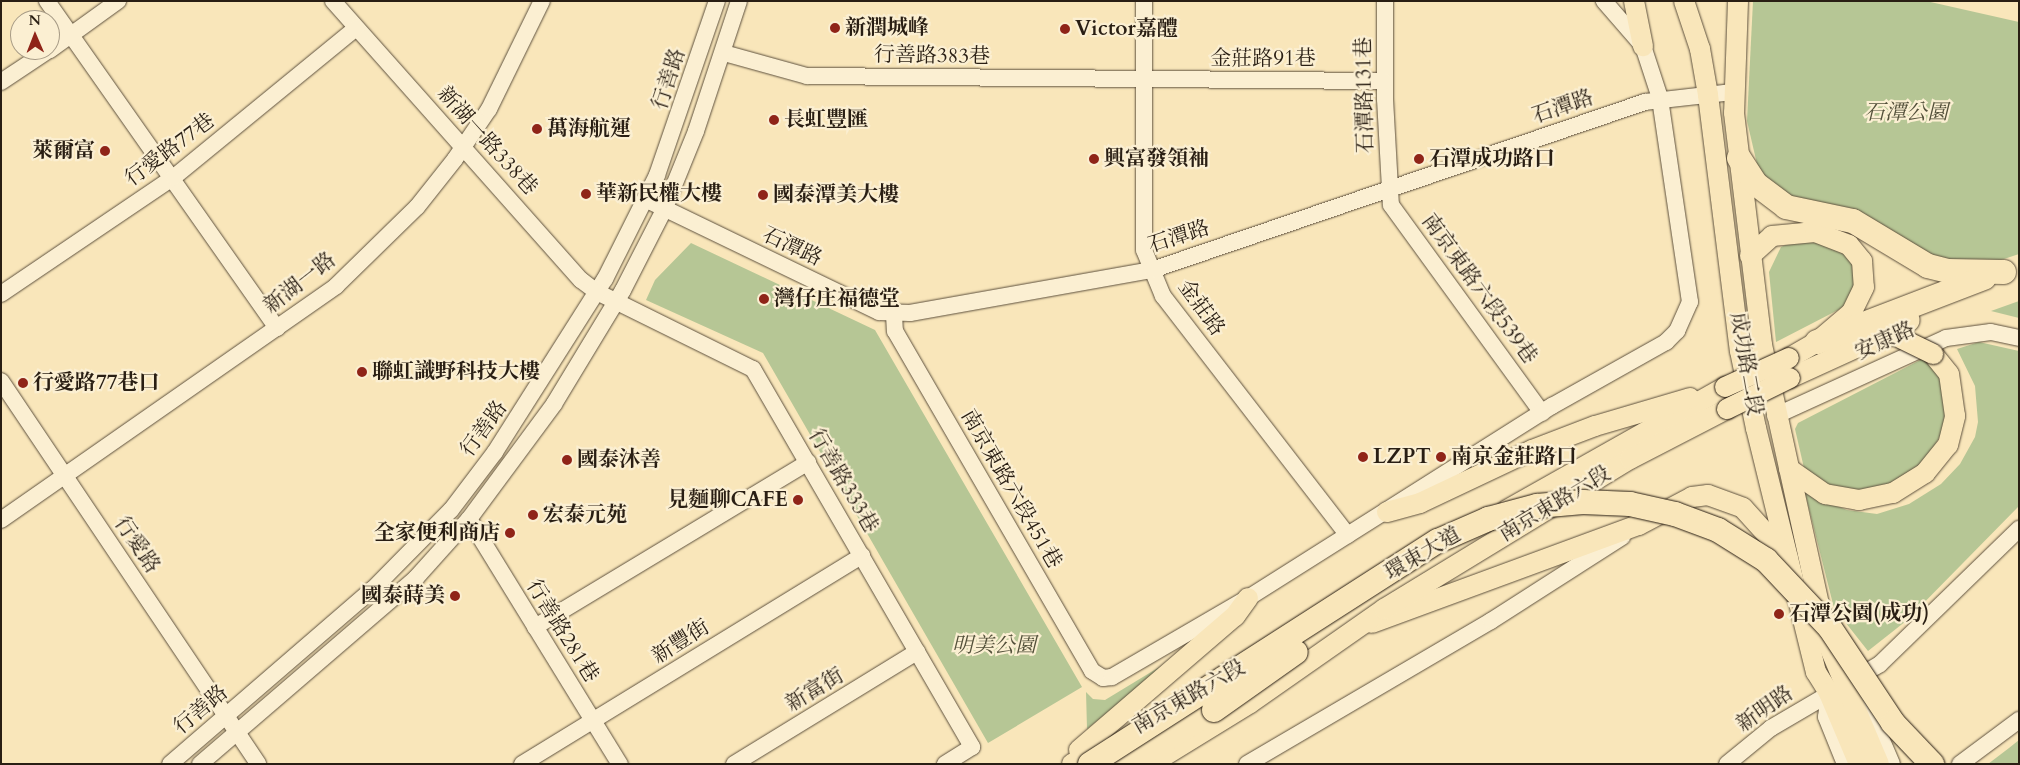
<!DOCTYPE html>
<html>
<head>
<meta charset="utf-8">
<style>
	body { margin:0 }
	#map { position:relative; width:2020px; height:765px; overflow:hidden; background:#f9e6ba; font-family:Cardo,"Noto Serif TC",serif }
	div>[style] { position:absolute }
	[style*='--x'] { left:calc(var(--x)*1px); top:calc(var(--y)*1px); width:calc(var(--w)*1px); rotate:calc(var(--a)*1deg) }
	.green>* { inset:0; background:#b6c695 }
	.roads { filter:drop-shadow(0 0 1px #5d503d) drop-shadow(0 0 1px #5d503d) }
	.minor>* { height:16px; margin:-8px; padding:0 8px; transform-origin:8px; border-radius:8px; background:#fbefd2 }
	.major>* { height:20px; margin:-10px; padding:0 10px; transform-origin:10px; border-radius:10px; background:#f9e6ba }
	.highway>* { height:24px; margin:-12px; padding:0 12px; transform-origin:12px; border-radius:12px; background:#f9e6ba }
	.bridges { filter:drop-shadow(0 0 1px #291e13) drop-shadow(0 0 1px #291e13) }
	.major-bridge>* { height:20px; margin:-10px; padding:0 10px; transform-origin:10px; border-radius:10px; background:#f9e6ba }
	.highway-bridge>* { height:24px; margin:-12px; padding:0 12px; transform-origin:12px; border-radius:12px; background:#f9e6ba }
	.dots>* { width:14px; height:14px; translate:-50% -50%; box-sizing:border-box; border:2px solid #fbefd2; border-radius:50% }
	span { translate:-50% -50%; white-space:nowrap; text-align:center; line-height:1.15; -webkit-text-stroke:4.5px #fbefd2; paint-order:stroke }
	.poi-label { font-size:21px; color:#291e13; font-weight:700 }
	.left { translate:0 -50%; text-align:left }
	.right { translate:-100% -50%; text-align:right }
	.street-label { font-size:21px; color:#291e13 }
	.park-label { font-size:21px; color:#53503a; font-style:italic }
	.frame { position:absolute; inset:0; border:2px solid #291e13; pointer-events:none }
	.north { position:absolute; left:10px; top:10px; width:50px; height:50px; box-sizing:border-box; background:#fbefd2; border:1px solid #a79b86; border-radius:50%; rotate:359deg; font-size:14px; font-weight:700; line-height:20px; text-align:center; color:#291e13 }
	.north::after { content:''; display:block; margin:auto; width:18px; height:22px; background:#8f2418; clip-path:polygon(50% 0,100% 100%,50% 72%,0 100%) }
</style>
</head>
<body>
<div id="map">
	<div class="green">
		<i style="clip-path:polygon(1753px 1px,1926px 1px,2019px 22px,2019px 254px,2001px 260px,1948px 262px,1796px 201px,1766px 179px,1757px 164px,1747px 121px)"></i>
		<i style="clip-path:polygon(1803px 237px,1852px 257px,1858px 279px,1850px 300px,1840px 309px,1776px 342px,1769px 272px,1781px 247px)"></i>
		<i style="clip-path:polygon(691px 243px,875px 330px,1082px 687px,988px 743px,763px 353px,646px 300px,655px 280px)"></i>
		<i style="clip-path:polygon(2019px 301px,2019px 318px,1991px 311px)"></i>
		<i style="clip-path:polygon(1979px 342px,2019px 351px,2019px 506px,1906px 621px,1868px 651px,1834px 608px,1805px 493px,1847px 510px,1877px 514px,1909px 504px,1941px 484px,1960px 464px,1975px 437px,1978px 422px,1975px 386px,1957px 349px)"></i>
		<i style="clip-path:polygon(1926px 357px,1941px 375px,1948px 402px,1944px 429px,1926px 461px,1906px 477px,1873px 491px,1838px 491px,1804px 468px,1795px 429px,1798px 423px)"></i>
		<i style="clip-path:polygon(1161px 666px,1136px 690px,1087px 729px,1086px 692px,1093px 699px,1105px 700px)"></i>
		<i style="clip-path:polygon(2019px 740px,2019px 764px,1988px 764px,2009px 748px)"></i>
	</div>
	<div class="roads">
		<div class="minor">
			<i style="--x:47;--y:1;--w:400;--a:54.9"></i>
			<i style="--x:333;--y:1;--w:373;--a:48.4"></i>
			<i style="--x:581;--y:280;--w:20;--a:37"></i>
			<i style="--x:597;--y:292;--w:174;--a:26.3"></i>
			<i style="--x:753;--y:369;--w:437;--a:59.9"></i>
			<i style="--x:972;--y:747;--w:32;--a:148"></i>
			<i style="--x:1144;--y:1;--w:249;--a:90"></i>
			<i style="--x:1144;--y:250;--w:50;--a:67.6"></i>
			<i style="--x:1163;--y:296;--w:302;--a:52.3"></i>
			<i style="--x:1385;--y:1;--w:98;--a:90"></i>
			<i style="--x:1385;--y:99;--w:106;--a:86.8"></i>
			<i style="--x:1391;--y:205;--w:257;--a:54"></i>
			<i style="--x:50;--y:50;--w:84;--a:-35.8"></i>
			<i style="--x:724;--y:53;--w:86;--a:15.5"></i>
			<i style="--x:807;--y:76;--w:577;--a:0.5"></i>
			<i style="--x:1;--y:82;--w:58;--a:-33.7"></i>
			<i style="--x:645;--y:199;--w:260;--a:25.8"></i>
			<i style="--x:879;--y:312;--w:31;--a:2"></i>
			<i style="--x:910;--y:313;--w:246;--a:-10.1"></i>
			<i style="--x:1152;--y:270;--w:521;--a:-18.82"></i>
			<i style="--x:1645;--y:102;--w:89;--a:-6.5"></i>
			<i style="--x:1;--y:294;--w:209;--a:-34.1"></i>
			<i style="--x:174;--y:177;--w:235;--a:-39.3"></i>
			<i style="--x:894;--y:314;--w:17;--a:87"></i>
			<i style="--x:895;--y:331;--w:393;--a:59.9"></i>
			<i style="--x:1092;--y:671;--w:13;--a:32"></i>
			<i style="--x:1103;--y:678;--w:9;--a:-6"></i>
			<i style="--x:1112;--y:677;--w:157;--a:-30.2"></i>
			<i style="--x:1248;--y:598;--w:360;--a:-32.3"></i>
			<i style="--x:1552;--y:406;--w:131;--a:-29.3"></i>
			<i style="--x:1666;--y:342;--w:16;--a:-45"></i>
			<i style="--x:1677;--y:331;--w:32;--a:-66"></i>
			<i style="--x:1690;--y:302;--w:206;--a:-98.4"></i>
			<i style="--x:1660;--y:98;--w:55;--a:-108.1"></i>
			<i style="--x:1643;--y:46;--w:60;--a:-130.9"></i>
			<i style="--x:1;--y:381;--w:461;--a:56.1"></i>
			<i style="--x:1775;--y:416;--w:188;--a:-24.5"></i>
			<i style="--x:1946;--y:338;--w:45;--a:-7.6"></i>
			<i style="--x:1991;--y:332;--w:29;--a:12"></i>
			<i style="--x:469;--y:519;--w:288;--a:58.4"></i>
			<i style="--x:1;--y:520;--w:409;--a:-34.9"></i>
			<i style="--x:336;--y:286;--w:113;--a:-44.3"></i>
			<i style="--x:417;--y:207;--w:61;--a:-51.6"></i>
			<i style="--x:455;--y:159;--w:60;--a:-55.8"></i>
			<i style="--x:489;--y:109;--w:120;--a:-63.9"></i>
			<i style="--x:535;--y:627;--w:319;--a:-31.1"></i>
			<i style="--x:1846;--y:686;--w:26;--a:40"></i>
			<i style="--x:1866;--y:703;--w:66;--a:66.9"></i>
			<i style="--x:1829;--y:693;--w:24;--a:97"></i>
			<i style="--x:1826;--y:717;--w:51;--a:68"></i>
			<i style="--x:170;--y:764;--w:268;--a:-40.8"></i>
			<i style="--x:373;--y:589;--w:111;--a:-45.4"></i>
			<i style="--x:451;--y:510;--w:73;--a:-52.8"></i>
			<i style="--x:495;--y:452;--w:205;--a:-57.6"></i>
			<i style="--x:605;--y:279;--w:116;--a:-63.4"></i>
			<i style="--x:657;--y:175;--w:184;--a:-71"></i>
			<i style="--x:200;--y:764;--w:285;--a:-40.7"></i>
			<i style="--x:416;--y:578;--w:79;--a:-48.1"></i>
			<i style="--x:469;--y:519;--w:143;--a:-53.5"></i>
			<i style="--x:554;--y:404;--w:133;--a:-58.8"></i>
			<i style="--x:623;--y:290;--w:90;--a:-62.9"></i>
			<i style="--x:664;--y:210;--w:85;--a:-67.9"></i>
			<i style="--x:696;--y:131;--w:137;--a:-71.7"></i>
			<i style="--x:522;--y:764;--w:399;--a:-31.5"></i>
			<i style="--x:734;--y:764;--w:215;--a:-31.5"></i>
			<i style="--x:1247;--y:764;--w:283;--a:-30.4"></i>
			<i style="--x:1491;--y:621;--w:156;--a:-32.7"></i>
			<i style="--x:1727;--y:764;--w:57;--a:-39.3"></i>
			<i style="--x:1771;--y:728;--w:126;--a:-30.4"></i>
			<i style="--x:1880;--y:664;--w:194;--a:-44.2"></i>
			<i style="--x:1960;--y:764;--w:74;--a:-36.7"></i>
		</div>
		<div class="major">
			<i style="--x:1634;--y:1;--w:46;--a:78.7"></i>
			<i style="--x:1684;--y:1;--w:51;--a:71.6"></i>
			<i style="--x:1700;--y:49;--w:47;--a:80.1"></i>
			<i style="--x:1708;--y:95;--w:258;--a:82.9"></i>
			<i style="--x:1740;--y:351;--w:79;--a:78.3"></i>
			<i style="--x:1756;--y:428;--w:251;--a:76.2"></i>
			<i style="--x:1816;--y:672;--w:25;--a:58"></i>
			<i style="--x:1829;--y:693;--w:77;--a:67.1"></i>
			<i style="--x:1738;--y:1;--w:112;--a:92"></i>
			<i style="--x:1734;--y:113;--w:234;--a:83.1"></i>
			<i style="--x:1762;--y:345;--w:306;--a:77.6"></i>
			<i style="--x:1828;--y:644;--w:130;--a:67"></i>
			<i style="--x:1750;--y:256;--w:30;--a:-42"></i>
			<i style="--x:1772;--y:236;--w:43;--a:-5.3"></i>
			<i style="--x:1815;--y:232;--w:36;--a:21"></i>
			<i style="--x:1849;--y:245;--w:21;--a:51"></i>
			<i style="--x:1862;--y:261;--w:26;--a:86"></i>
			<i style="--x:1864;--y:287;--w:28;--a:116"></i>
			<i style="--x:1852;--y:312;--w:46;--a:139.4"></i>
			<i style="--x:1817;--y:342;--w:32;--a:150"></i>
			<i style="--x:1790;--y:378;--w:94;--a:-24.6"></i>
			<i style="--x:1875;--y:339;--w:16;--a:-11"></i>
			<i style="--x:1789;--y:469;--w:44;--a:34.8"></i>
			<i style="--x:1825;--y:494;--w:35;--a:10"></i>
			<i style="--x:1859;--y:500;--w:35;--a:-12"></i>
			<i style="--x:1893;--y:493;--w:38;--a:-32"></i>
			<i style="--x:1925;--y:473;--w:36;--a:-51"></i>
			<i style="--x:1948;--y:445;--w:30;--a:-76"></i>
			<i style="--x:1955;--y:416;--w:42;--a:-98.1"></i>
			<i style="--x:1949;--y:374;--w:26;--a:-129"></i>
			<i style="--x:1507;--y:510;--w:250;--a:-29.4"></i>
			<i style="--x:1387;--y:512;--w:34;--a:-15"></i>
			<i style="--x:1420;--y:503;--w:124;--a:-25.3"></i>
			<i style="--x:1532;--y:450;--w:67;--a:-20.9"></i>
			<i style="--x:1595;--y:426;--w:99;--a:-16.4"></i>
			<i style="--x:1372;--y:623;--w:284;--a:-20.2"></i>
			<i style="--x:1639;--y:525;--w:60;--a:-27.8"></i>
			<i style="--x:1692;--y:497;--w:16;--a:-7"></i>
			<i style="--x:1708;--y:495;--w:37;--a:20"></i>
			<i style="--x:1743;--y:508;--w:67;--a:48"></i>
			<i style="--x:1079;--y:750;--w:206;--a:-40.7"></i>
			<i style="--x:1235;--y:616;--w:22;--a:-54"></i>
			<i style="--x:1072;--y:764;--w:36;--a:-30"></i>
			<i style="--x:1151;--y:764;--w:116;--a:-31.6"></i>
			<i style="--x:1250;--y:703;--w:164;--a:-35"></i>
			<i style="--x:1384;--y:609;--w:288;--a:-31.4"></i>
			<i style="--x:1630;--y:459;--w:109;--a:-27.3"></i>
		</div>
		<div class="highway">
			<i style="--x:1739;--y:158;--w:31;--a:57"></i>
			<i style="--x:1756;--y:184;--w:38;--a:37"></i>
			<i style="--x:1786;--y:207;--w:68;--a:11.8"></i>
			<i style="--x:1853;--y:221;--w:87;--a:31"></i>
			<i style="--x:1928;--y:266;--w:21;--a:14"></i>
			<i style="--x:1948;--y:271;--w:56;--a:1"></i>
			<i style="--x:1875;--y:339;--w:16;--a:-43"></i>
			<i style="--x:1887;--y:328;--w:22;--a:-21"></i>
			<i style="--x:1817;--y:342;--w:179;--a:-21"></i>
			<i style="--x:1125;--y:764;--w:104;--a:-31.2"></i>
		</div>
	</div>
	<div class="bridges">
		<div class="major-bridge">
			<i style="--x:1900;--y:338;--w:37;--a:26"></i>
			<i style="--x:1725;--y:387;--w:70;--a:-24.4"></i>
			<i style="--x:1727;--y:409;--w:70;--a:-26.2"></i>
		</div>
		<div class="highway-bridge">
			<i style="--x:1214;--y:710;--w:100;--a:-35.3"></i>
			<i style="--x:1090;--y:764;--w:413;--a:-32.7"></i>
			<i style="--x:1438;--y:541;--w:55;--a:-23.7"></i>
			<i style="--x:1488;--y:519;--w:51;--a:-14.9"></i>
			<i style="--x:1537;--y:506;--w:46;--a:-5"></i>
			<i style="--x:1583;--y:502;--w:47;--a:2.4"></i>
			<i style="--x:1630;--y:504;--w:46;--a:12.5"></i>
			<i style="--x:1675;--y:514;--w:46;--a:20.4"></i>
			<i style="--x:1718;--y:530;--w:57;--a:32"></i>
			<i style="--x:1766;--y:560;--w:93;--a:46.7"></i>
			<i style="--x:1830;--y:628;--w:114;--a:56.4"></i>
			<i style="--x:1893;--y:723;--w:57;--a:46.4"></i>
		</div>
	</div>
	<div class="dots">
		<i style="left:835px;top:28px;background:#8f2418"></i>
		<i style="left:1065px;top:29px;background:#8f2418"></i>
		<i style="left:774px;top:120px;background:#8f2418"></i>
		<i style="left:537px;top:129px;background:#8f2418"></i>
		<i style="left:105px;top:151px;background:#8f2418"></i>
		<i style="left:1094px;top:159px;background:#8f2418"></i>
		<i style="left:1419px;top:159px;background:#8f2418"></i>
		<i style="left:586px;top:194px;background:#8f2418"></i>
		<i style="left:763px;top:195px;background:#8f2418"></i>
		<i style="left:764px;top:299px;background:#8f2418"></i>
		<i style="left:362px;top:372px;background:#8f2418"></i>
		<i style="left:23px;top:383px;background:#8f2418"></i>
		<i style="left:1363px;top:457px;background:#8f2418"></i>
		<i style="left:1441px;top:457px;background:#8f2418"></i>
		<i style="left:567px;top:460px;background:#8f2418"></i>
		<i style="left:798px;top:500px;background:#8f2418"></i>
		<i style="left:533px;top:515px;background:#8f2418"></i>
		<i style="left:510px;top:533px;background:#8f2418"></i>
		<i style="left:455px;top:596px;background:#8f2418"></i>
		<i style="left:1779px;top:614px;background:#8f2418"></i>
	</div>
	<div class="poi-label">
		<span class="left" style="left:845px;top:28px">新潤城峰</span>
		<span class="left" style="left:1075px;top:29px">Victor嘉醴</span>
		<span class="left" style="left:784px;top:120px">長虹豐匯</span>
		<span class="left" style="left:547px;top:129px">萬海航運</span>
		<span class="right" style="left:95px;top:151px">萊爾富</span>
		<span class="left" style="left:1104px;top:159px">興富發領袖</span>
		<span class="left" style="left:1429px;top:159px">石潭成功路口</span>
		<span class="left" style="left:596px;top:194px">華新民權大樓</span>
		<span class="left" style="left:773px;top:195px">國泰潭美大樓</span>
		<span class="left" style="left:774px;top:299px">灣仔庄福德堂</span>
		<span class="left" style="left:372px;top:372px">聯虹識野科技大樓</span>
		<span class="left" style="left:33px;top:383px">行愛路77巷口</span>
		<span class="left" style="left:1373px;top:457px">LZPT</span>
		<span class="left" style="left:1451px;top:457px">南京金莊路口</span>
		<span class="left" style="left:577px;top:460px">國泰沐善</span>
		<span class="right" style="left:788px;top:500px">見麵聊CAFE</span>
		<span class="left" style="left:543px;top:515px">宏泰元苑</span>
		<span class="right" style="left:500px;top:533px">全家便利商店</span>
		<span class="right" style="left:445px;top:596px">國泰蒔美</span>
		<span class="left" style="left:1789px;top:614px">石潭公園(成功)</span>
	</div>
	<div class="street-label">
		<span style="left:932px;top:56px;rotate:1deg">行善路383巷</span>
		<span style="left:1263px;top:59px">金莊路91巷</span>
		<span style="left:669px;top:79px;rotate:-72deg">行善路</span>
		<span style="left:1365px;top:95px;rotate:-91deg">石潭路131巷</span>
		<span style="left:1563px;top:107px;rotate:-19deg">石潭路</span>
		<span style="left:487px;top:141px;rotate:48deg">新湖一路338巷</span>
		<span style="left:170px;top:150px;rotate:-37deg">行愛路77巷</span>
		<span style="left:1179px;top:237px;rotate:-18deg">石潭路</span>
		<span style="left:792px;top:247px;rotate:25deg">石潭路</span>
		<span style="left:300px;top:283px;rotate:-38deg">新湖一路</span>
		<span style="left:1479px;top:289px;rotate:54deg">南京東路六段539巷</span>
		<span style="left:1201px;top:308px;rotate:54deg">金莊路</span>
		<span style="left:1885px;top:341px;rotate:-24deg">安康路</span>
		<span style="left:1746px;top:364px;rotate:80deg">成功路二段</span>
		<span style="left:484px;top:429px;rotate:-54deg">行善路</span>
		<span style="left:843px;top:481px;rotate:60deg">行善路333巷</span>
		<span style="left:1011px;top:489px;rotate:60deg">南京東路六段451巷</span>
		<span style="left:1555px;top:504px;rotate:-31deg">南京東路六段</span>
		<span style="left:137px;top:545px;rotate:56deg">行愛路</span>
		<span style="left:1423px;top:554px;rotate:-30deg">環東大道</span>
		<span style="left:562px;top:631px;rotate:58deg">行善路281巷</span>
		<span style="left:681px;top:642px;rotate:-32deg">新豐街</span>
		<span style="left:815px;top:690px;rotate:-31deg">新富街</span>
		<span style="left:1189px;top:697px;rotate:-30deg">南京東路六段</span>
		<span style="left:1765px;top:709px;rotate:-35deg">新明路</span>
		<span style="left:201px;top:710px;rotate:-40deg">行善路</span>
	</div>
	<div class="park-label">
		<span style="left:1906px;top:113px">石潭公園</span>
		<span style="left:994px;top:646px">明美公園</span>
	</div>
	<div class="frame"></div>
	<div class="north">N</div>
</div>
</body>
</html>
